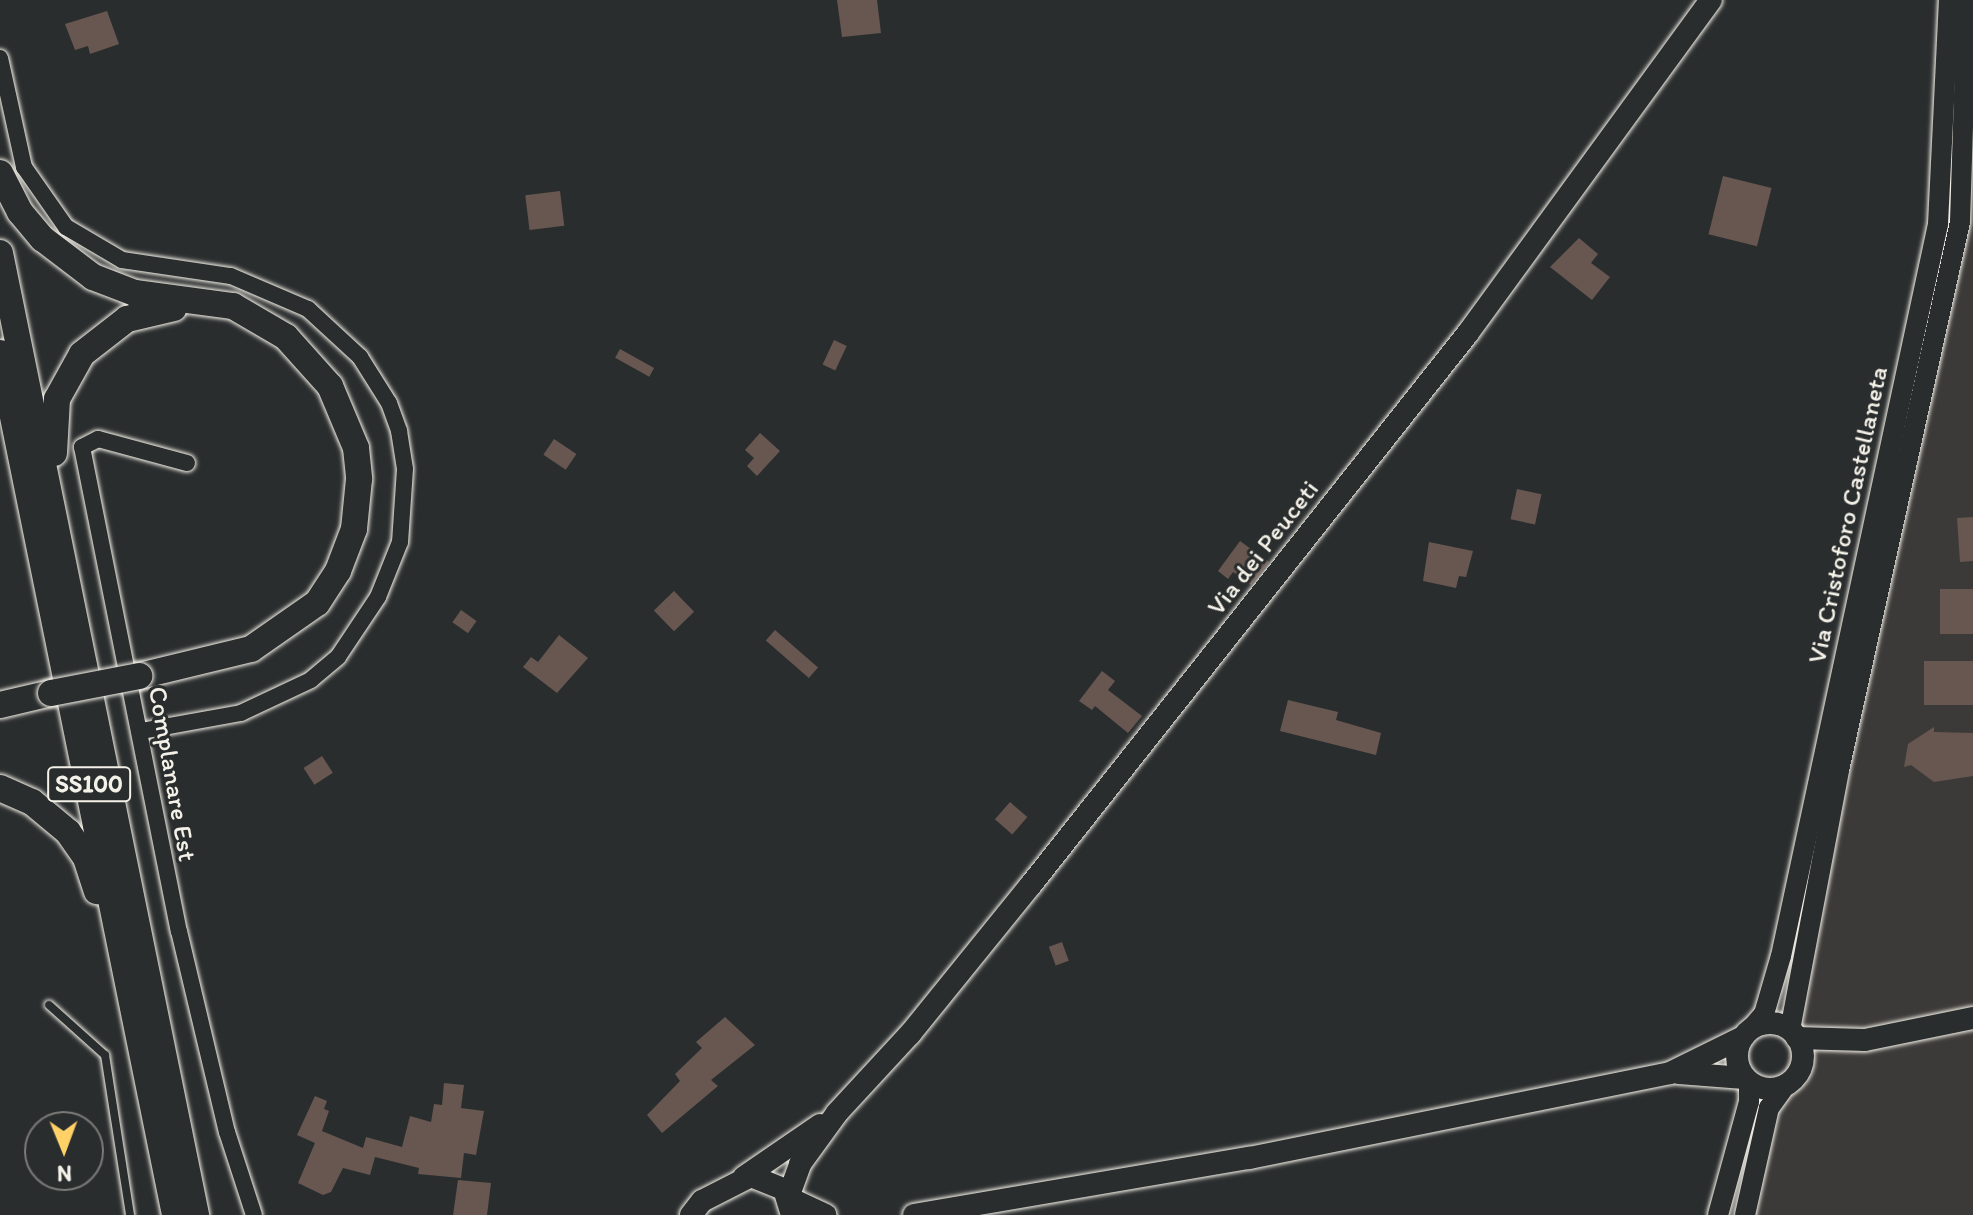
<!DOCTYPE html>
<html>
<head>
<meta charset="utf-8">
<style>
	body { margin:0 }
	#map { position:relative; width:1973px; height:1215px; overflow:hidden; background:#2a2d2e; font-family:Itim,sans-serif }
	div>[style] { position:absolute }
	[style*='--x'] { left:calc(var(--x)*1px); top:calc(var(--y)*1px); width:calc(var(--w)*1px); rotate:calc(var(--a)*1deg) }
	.built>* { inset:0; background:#3c3a38 }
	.building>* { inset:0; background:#675750; transform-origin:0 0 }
	.roads { filter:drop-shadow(0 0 2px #f4f1e8) drop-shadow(0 0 2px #f4f1e8) }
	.service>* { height:8px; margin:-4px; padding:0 4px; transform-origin:4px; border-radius:4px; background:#2a2d2e }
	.minor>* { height:16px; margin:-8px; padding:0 8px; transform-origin:8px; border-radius:8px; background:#2a2d2e }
	.tertiary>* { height:20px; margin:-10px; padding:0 10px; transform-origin:10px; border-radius:10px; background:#2a2d2e }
	.secondary>* { height:22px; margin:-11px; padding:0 11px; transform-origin:11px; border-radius:11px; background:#2a2d2e }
	.secondary>.ring { margin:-11px; padding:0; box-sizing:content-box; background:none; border:22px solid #2a2d2e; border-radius:50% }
	.trunk>* { height:26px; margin:-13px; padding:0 13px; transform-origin:13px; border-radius:13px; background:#2a2d2e }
	.bridges { filter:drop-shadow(0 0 2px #f4f1e8) drop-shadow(0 0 2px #f4f1e8) }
	.trunk-bridge>* { height:26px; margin:-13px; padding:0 13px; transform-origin:13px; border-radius:13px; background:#2a2d2e }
	span { translate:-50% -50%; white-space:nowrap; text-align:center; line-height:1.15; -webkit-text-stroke:6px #2a2d2e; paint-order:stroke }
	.shield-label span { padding:2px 6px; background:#2a2d2e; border:2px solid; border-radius:6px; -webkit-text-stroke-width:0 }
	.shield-label { font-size:24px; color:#f4f1e8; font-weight:700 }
	.street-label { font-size:26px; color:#f4f1e8 }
	.north { position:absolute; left:24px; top:1111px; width:80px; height:80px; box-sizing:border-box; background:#2a2d2e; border:2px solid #7b7b78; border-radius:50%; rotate:179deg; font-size:22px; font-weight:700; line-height:32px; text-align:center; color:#f4f1e8 }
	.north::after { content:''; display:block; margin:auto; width:28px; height:36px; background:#ffd166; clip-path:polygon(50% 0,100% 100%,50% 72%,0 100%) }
</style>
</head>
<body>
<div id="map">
	<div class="built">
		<i style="clip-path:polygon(1973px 131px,1973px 1215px,1753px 1215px,1966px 243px)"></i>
	</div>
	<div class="building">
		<i style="clip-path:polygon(837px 0,877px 0,881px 33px,842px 37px)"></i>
		<i style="clip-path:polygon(107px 11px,119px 44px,90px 54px,88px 46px,75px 50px,65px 24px)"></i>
		<i style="left:1723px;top:176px;width:50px;height:60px;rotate:14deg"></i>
		<i style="left:560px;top:191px;width:35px;height:35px;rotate:83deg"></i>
		<i style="clip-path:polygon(1579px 238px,1598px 254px,1591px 263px,1610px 277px,1592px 300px,1550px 267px)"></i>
		<i style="left:834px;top:340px;width:14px;height:27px;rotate:25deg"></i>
		<i style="left:620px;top:349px;width:39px;height:10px;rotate:29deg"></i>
		<i style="clip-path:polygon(760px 433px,780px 451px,757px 476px,747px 466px,754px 458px,745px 450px)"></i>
		<i style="left:554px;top:439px;width:27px;height:19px;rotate:34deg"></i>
		<i style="left:1517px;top:489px;width:25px;height:31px;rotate:12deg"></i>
		<i style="clip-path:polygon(1973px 517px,1973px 561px,1960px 562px,1957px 518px)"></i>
		<i style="clip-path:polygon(1240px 541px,1269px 562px,1251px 585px,1233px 572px,1228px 579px,1218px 571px)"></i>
		<i style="clip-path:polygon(1429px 542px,1473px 551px,1466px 577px,1459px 576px,1456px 588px,1423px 581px)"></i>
		<i style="left:1973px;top:589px;width:45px;height:33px;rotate:90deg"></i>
		<i style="left:674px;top:591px;width:29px;height:28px;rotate:46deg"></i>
		<i style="left:461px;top:610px;width:19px;height:15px;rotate:35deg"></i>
		<i style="left:775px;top:630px;width:57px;height:14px;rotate:41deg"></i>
		<i style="clip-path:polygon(559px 635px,588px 658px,557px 693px,523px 667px,531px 657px,538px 662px)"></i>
		<i style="left:1973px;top:661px;width:44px;height:49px;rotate:90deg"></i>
		<i style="clip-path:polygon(1102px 671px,1115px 681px,1108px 690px,1142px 716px,1128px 733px,1095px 706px,1092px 710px,1079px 701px)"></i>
		<i style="clip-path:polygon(1288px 700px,1338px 712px,1336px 720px,1381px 733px,1376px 755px,1280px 731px)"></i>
		<i style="clip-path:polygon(1934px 727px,1934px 732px,1973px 733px,1973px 776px,1934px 782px,1911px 765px,1904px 767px,1908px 744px)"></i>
		<i style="left:322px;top:756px;width:20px;height:22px;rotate:57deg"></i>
		<i style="left:1010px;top:802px;width:23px;height:23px;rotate:41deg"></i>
		<i style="left:1062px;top:942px;width:20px;height:14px;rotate:70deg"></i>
		<i style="clip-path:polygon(725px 1017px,755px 1045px,711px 1080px,718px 1086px,662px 1133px,647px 1115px,680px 1081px,675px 1074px,702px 1048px,696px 1042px)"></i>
		<i style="clip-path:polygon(444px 1083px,464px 1085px,461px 1108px,484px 1111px,476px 1155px,464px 1153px,461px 1178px,418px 1174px,419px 1168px,375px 1157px,370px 1175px,343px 1168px,331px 1192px,323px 1195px,298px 1183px,315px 1143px,297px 1135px,315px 1096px,327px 1101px,324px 1109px,329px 1111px,322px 1131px,363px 1148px,366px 1137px,402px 1147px,410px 1116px,431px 1122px,434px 1104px,442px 1105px)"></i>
		<i style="clip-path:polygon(458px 1180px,491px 1183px,487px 1215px,453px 1215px)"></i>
	</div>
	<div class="roads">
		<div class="service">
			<i style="--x:49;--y:1005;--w:75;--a:41.8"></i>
			<i style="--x:105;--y:1055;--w:162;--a:81.1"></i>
		</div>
		<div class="minor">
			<i style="--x:0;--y:58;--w:112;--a:77.6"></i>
			<i style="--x:24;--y:167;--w:73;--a:55"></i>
			<i style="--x:66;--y:227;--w:65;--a:30.5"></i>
			<i style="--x:122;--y:260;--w:110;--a:8.4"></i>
			<i style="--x:231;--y:276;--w:84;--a:23.2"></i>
			<i style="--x:308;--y:309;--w:71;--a:42.7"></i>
			<i style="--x:360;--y:357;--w:54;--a:57.8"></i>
			<i style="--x:389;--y:403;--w:30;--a:70"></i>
			<i style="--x:399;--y:431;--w:38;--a:81"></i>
			<i style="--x:405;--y:469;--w:73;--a:93.9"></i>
			<i style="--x:400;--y:542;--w:59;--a:111.8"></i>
			<i style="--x:378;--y:597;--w:72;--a:123.7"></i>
			<i style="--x:338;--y:657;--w:35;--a:140"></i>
			<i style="--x:311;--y:680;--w:77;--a:154.8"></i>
			<i style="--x:241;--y:713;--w:102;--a:169.8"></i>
			<i style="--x:187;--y:463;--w:92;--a:-164.9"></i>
			<i style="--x:98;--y:439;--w:18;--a:153"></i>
			<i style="--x:82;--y:447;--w:494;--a:78.7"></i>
			<i style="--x:179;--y:931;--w:207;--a:76.6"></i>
			<i style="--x:227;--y:1132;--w:87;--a:72"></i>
		</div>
		<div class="tertiary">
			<i style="--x:1750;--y:1030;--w:21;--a:-49"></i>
			<i style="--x:1764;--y:1014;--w:60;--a:-73.7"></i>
			<i style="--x:1781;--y:956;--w:749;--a:-77.89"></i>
			<i style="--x:1938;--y:224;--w:224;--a:-87.2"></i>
			<i style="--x:1790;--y:1030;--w:265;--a:-79.3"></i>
			<i style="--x:1839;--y:770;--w:561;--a:-77.55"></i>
			<i style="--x:1960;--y:222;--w:222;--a:-88.2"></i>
			<i style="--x:1718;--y:1215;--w:117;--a:-74.7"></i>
			<i style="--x:1749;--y:1102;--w:20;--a:-90"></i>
			<i style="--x:1745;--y:1215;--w:110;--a:-77.4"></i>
			<i style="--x:1769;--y:1108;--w:27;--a:-54"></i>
		</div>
		<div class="secondary">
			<i class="ring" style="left:1737px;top:1023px;width:44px;height:44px"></i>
			<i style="--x:1797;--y:1038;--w:68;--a:1.7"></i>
			<i style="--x:1865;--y:1040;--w:110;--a:-11.5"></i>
			<i style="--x:1679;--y:1073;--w:65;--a:4.4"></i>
			<i style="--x:744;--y:1177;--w:92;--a:-34.4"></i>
			<i style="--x:789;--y:1195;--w:33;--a:-70"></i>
			<i style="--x:800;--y:1164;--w:63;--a:-54"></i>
			<i style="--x:837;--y:1113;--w:108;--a:-47.3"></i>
			<i style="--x:910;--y:1034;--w:191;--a:-51"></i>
			<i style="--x:1030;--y:886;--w:705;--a:-51.62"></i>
			<i style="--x:1468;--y:333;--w:412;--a:-53.9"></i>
			<i style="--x:791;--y:1199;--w:38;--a:25"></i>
			<i style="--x:691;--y:1215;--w:18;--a:-52"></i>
			<i style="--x:702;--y:1201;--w:55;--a:-27"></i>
			<i style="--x:751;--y:1176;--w:35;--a:22"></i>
			<i style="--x:784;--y:1189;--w:27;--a:73"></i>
			<i style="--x:914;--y:1215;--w:340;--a:-9.7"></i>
			<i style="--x:1249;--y:1158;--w:429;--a:-11.4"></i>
			<i style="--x:1670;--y:1073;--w:81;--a:-26.3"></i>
		</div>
		<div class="trunk">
			<i style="--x:0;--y:173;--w:44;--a:62.9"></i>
			<i style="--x:20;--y:212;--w:35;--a:50"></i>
			<i style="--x:43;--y:239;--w:63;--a:37.2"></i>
			<i style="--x:93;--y:277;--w:45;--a:20.9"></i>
			<i style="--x:135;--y:293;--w:99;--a:7.6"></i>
			<i style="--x:233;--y:306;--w:61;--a:30.3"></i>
			<i style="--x:286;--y:337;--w:66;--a:48.1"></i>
			<i style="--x:330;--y:386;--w:67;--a:67.2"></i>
			<i style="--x:356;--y:448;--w:31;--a:84"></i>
			<i style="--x:359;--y:479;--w:50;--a:95.7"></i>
			<i style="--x:354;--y:529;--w:45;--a:110.9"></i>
			<i style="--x:338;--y:571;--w:38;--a:123"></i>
			<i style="--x:317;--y:603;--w:80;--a:145.1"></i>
			<i style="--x:251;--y:649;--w:115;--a:166.4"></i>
			<i style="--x:0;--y:253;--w:982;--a:78.48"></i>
			<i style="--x:0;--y:353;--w:880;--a:78.52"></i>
			<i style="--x:54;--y:453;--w:54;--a:-86.8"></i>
			<i style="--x:57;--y:399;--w:51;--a:-60.9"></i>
			<i style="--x:82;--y:354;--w:57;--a:-37.9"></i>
			<i style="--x:127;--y:319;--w:48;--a:-13.2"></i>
			<i style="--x:0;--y:705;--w:52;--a:-13.2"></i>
			<i style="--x:0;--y:788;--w:35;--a:24"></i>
			<i style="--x:32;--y:802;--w:47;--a:39.8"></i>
			<i style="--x:68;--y:832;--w:32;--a:55"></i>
			<i style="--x:86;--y:858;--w:35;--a:72"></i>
		</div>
	</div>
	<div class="bridges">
		<div class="trunk-bridge">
			<i style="--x:51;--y:693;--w:90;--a:-10.9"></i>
		</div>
	</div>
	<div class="shield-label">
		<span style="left:89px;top:784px">SS100</span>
	</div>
	<div class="street-label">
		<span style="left:1848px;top:515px;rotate:-78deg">Via Cristoforo Castellaneta</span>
		<span style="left:1263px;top:548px;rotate:-52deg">Via dei Peuceti</span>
		<span style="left:172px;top:774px;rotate:80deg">Complanare Est</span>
	</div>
	<div class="north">N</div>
</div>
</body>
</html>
